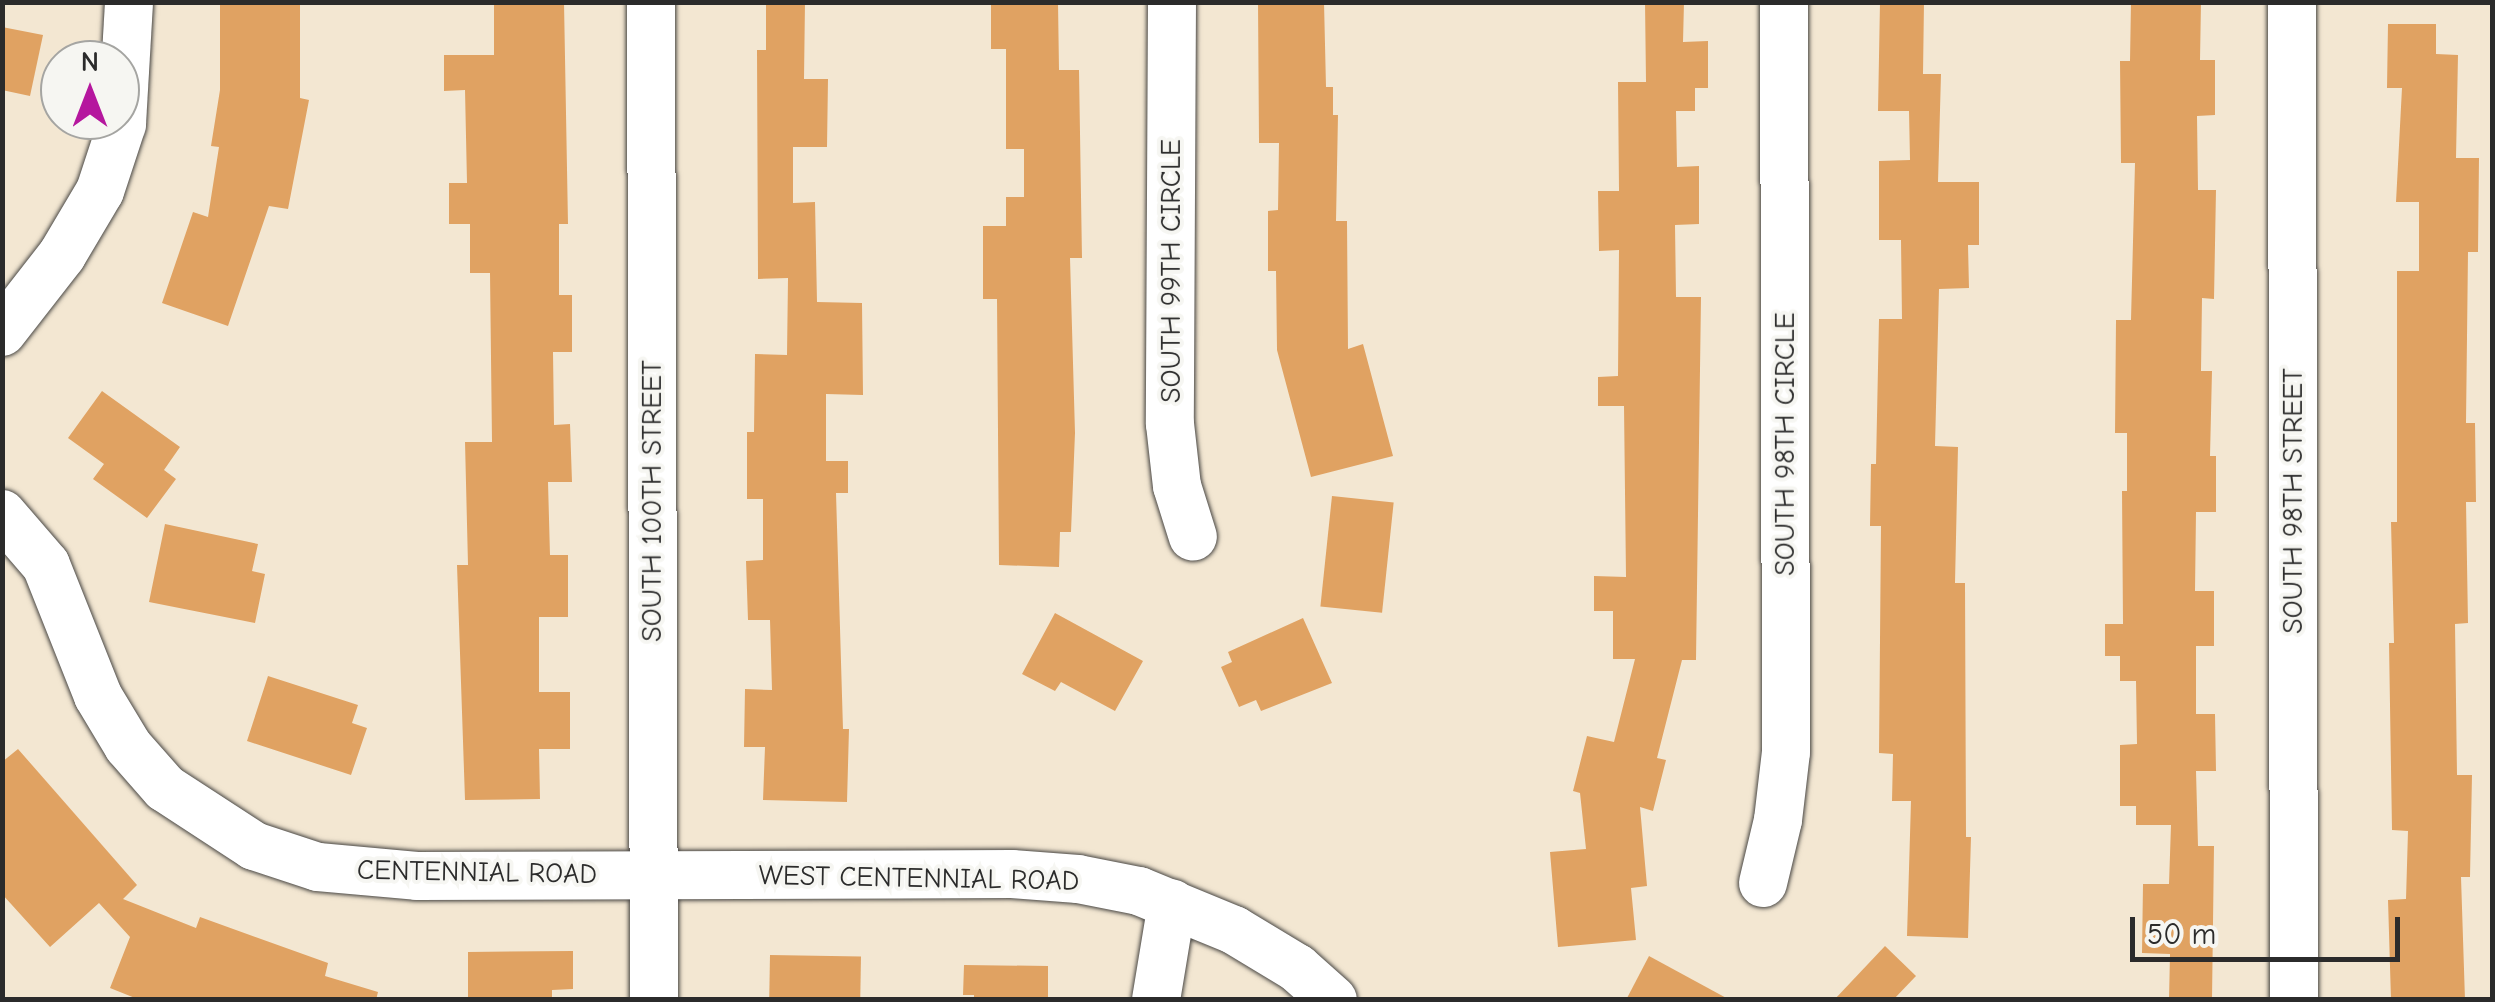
<!DOCTYPE html>
<html>
<head>
<meta charset="utf-8">
<style>
	body { margin:0 }
	#map { position:relative; width:2495px; height:1002px; overflow:hidden; background:#f3e7d2; font-family:"Comic Neue",sans-serif }
	div>[style] { position:absolute }
	[style*='--x'] { left:calc(var(--x)*1px); top:calc(var(--y)*1px); width:calc(var(--w)*1px); rotate:calc(var(--a)*1deg) }
	.building>* { inset:0; background:#e0a262; transform-origin:0 0 }
	.roads { filter:drop-shadow(0 0 2px #494744) drop-shadow(0 0 2px #494744) }
	.minor>* { height:48px; margin:-24px; padding:0 24px; transform-origin:24px; border-radius:24px; background:#fff }
	span { translate:-50% -50%; white-space:nowrap; text-align:center; line-height:1.15; -webkit-text-stroke:8px #f6f6f2; paint-order:stroke }
	.street-label { font-size:28px; color:#2b2b2b }
	.frame { position:absolute; inset:0; border:5px solid #2b2b2b; pointer-events:none }
	.north { position:absolute; left:40px; top:40px; width:100px; height:100px; box-sizing:border-box; background:#f6f6f2; border:2px solid #a5a5a2; border-radius:50%; rotate:0deg; font-size:28px; font-weight:700; line-height:40px; text-align:center; color:#2b2b2b }
	.north::after { content:''; display:block; margin:auto; width:35px; height:45px; background:#b5179e; clip-path:polygon(50% 0,100% 100%,50% 72%,0 100%) }
	.scale { position:absolute; left:2130px; top:917px; width:270px; height:45px; box-sizing:border-box; border:5px solid #2b2b2b; border-top:0; padding-left:12px; font-size:30px; line-height:35px; white-space:nowrap; color:#2b2b2b; -webkit-text-stroke:8px #f6f6f2; paint-order:stroke }
</style>
</head>
<body>
<div id="map">
	<div class="building">
		<i style="clip-path:polygon(220px 2px,300px 2px,300px 98px,309px 100px,288px 209px,269px 206px,228px 326px,162px 303px,193px 212px,208px 217px,219px 147px,211px 146px,220px 90px)"></i>
		<i style="clip-path:polygon(494px 2px,564px 2px,568px 224px,559px 224px,559px 295px,572px 295px,572px 352px,553px 352px,554px 425px,570px 424px,572px 482px,548px 482px,550px 555px,568px 555px,568px 617px,539px 617px,539px 692px,570px 692px,570px 749px,539px 749px,540px 799px,465px 800px,457px 565px,468px 565px,465px 442px,492px 442px,490px 273px,470px 273px,470px 224px,449px 224px,449px 183px,467px 183px,465px 90px,444px 91px,444px 55px,494px 55px)"></i>
		<i style="clip-path:polygon(766px 2px,805px 2px,804px 79px,828px 79px,827px 147px,793px 147px,793px 203px,815px 202px,817px 302px,862px 303px,863px 395px,826px 394px,826px 461px,848px 461px,848px 493px,836px 493px,843px 729px,849px 729px,847px 802px,763px 800px,765px 747px,744px 747px,745px 689px,772px 690px,770px 620px,748px 620px,746px 561px,763px 560px,763px 499px,747px 499px,747px 432px,754px 432px,755px 354px,787px 355px,788px 278px,758px 279px,757px 50px,766px 50px)"></i>
		<i style="clip-path:polygon(991px 2px,1058px 2px,1059px 70px,1079px 70px,1082px 258px,1070px 258px,1075px 433px,1071px 532px,1060px 532px,1059px 567px,999px 565px,997px 299px,983px 299px,983px 226px,1006px 226px,1006px 197px,1024px 197px,1024px 149px,1006px 149px,1006px 49px,991px 49px)"></i>
		<i style="clip-path:polygon(1258px 2px,1324px 2px,1326px 87px,1333px 87px,1333px 115px,1338px 115px,1336px 221px,1347px 221px,1348px 349px,1363px 344px,1393px 456px,1311px 477px,1277px 350px,1276px 271px,1268px 271px,1268px 211px,1278px 210px,1279px 143px,1259px 143px)"></i>
		<i style="clip-path:polygon(1645px 2px,1684px 2px,1683px 42px,1708px 41px,1708px 88px,1695px 88px,1695px 111px,1676px 111px,1677px 167px,1699px 166px,1699px 224px,1675px 225px,1676px 297px,1701px 297px,1696px 660px,1682px 660px,1657px 758px,1666px 760px,1653px 811px,1640px 807px,1647px 886px,1631px 888px,1636px 940px,1558px 947px,1550px 852px,1586px 849px,1580px 793px,1573px 791px,1587px 736px,1614px 742px,1635px 659px,1613px 659px,1613px 611px,1594px 611px,1594px 576px,1626px 577px,1624px 406px,1598px 406px,1598px 377px,1618px 376px,1619px 250px,1599px 251px,1598px 191px,1619px 191px,1618px 82px,1646px 82px)"></i>
		<i style="clip-path:polygon(1880px 2px,1924px 2px,1923px 74px,1941px 74px,1938px 182px,1979px 182px,1979px 245px,1968px 245px,1969px 288px,1939px 289px,1935px 446px,1958px 447px,1955px 583px,1965px 583px,1966px 837px,1971px 837px,1968px 938px,1907px 936px,1911px 801px,1892px 801px,1893px 754px,1879px 753px,1881px 526px,1870px 526px,1871px 464px,1876px 464px,1879px 319px,1902px 319px,1901px 240px,1879px 240px,1879px 161px,1910px 160px,1909px 111px,1878px 111px)"></i>
		<i style="clip-path:polygon(2131px 2px,2201px 2px,2200px 60px,2215px 60px,2215px 115px,2197px 116px,2198px 190px,2216px 190px,2214px 299px,2202px 298px,2201px 371px,2212px 371px,2210px 456px,2216px 456px,2216px 512px,2196px 512px,2195px 591px,2214px 591px,2214px 646px,2196px 646px,2196px 714px,2215px 714px,2216px 771px,2196px 771px,2198px 846px,2214px 846px,2212px 1000px,2169px 1000px,2170px 954px,2142px 953px,2143px 884px,2169px 884px,2171px 825px,2136px 825px,2136px 806px,2120px 806px,2120px 745px,2137px 744px,2136px 681px,2120px 681px,2120px 656px,2105px 656px,2105px 624px,2123px 624px,2122px 491px,2127px 491px,2127px 433px,2115px 433px,2116px 320px,2131px 320px,2135px 163px,2121px 163px,2120px 61px,2130px 61px)"></i>
		<i style="clip-path:polygon(2388px 24px,2436px 24px,2436px 54px,2458px 55px,2456px 158px,2479px 158px,2478px 252px,2468px 252px,2466px 423px,2475px 423px,2476px 502px,2466px 502px,2468px 623px,2455px 624px,2457px 775px,2472px 775px,2470px 877px,2461px 877px,2465px 1000px,2391px 1000px,2388px 900px,2406px 899px,2408px 831px,2392px 830px,2389px 643px,2394px 643px,2391px 522px,2397px 522px,2397px 271px,2419px 271px,2419px 202px,2396px 202px,2402px 88px,2387px 88px)"></i>
		<i style="clip-path:polygon(2px 27px,43px 35px,30px 96px,2px 90px)"></i>
		<i style="clip-path:polygon(102px 391px,180px 447px,164px 470px,176px 479px,147px 518px,93px 479px,104px 464px,68px 438px)"></i>
		<i style="left:1332px;top:496px;width:62px;height:111px;rotate:6deg"></i>
		<i style="clip-path:polygon(165px 524px,258px 544px,252px 571px,265px 574px,255px 623px,149px 602px)"></i>
		<i style="clip-path:polygon(1055px 613px,1143px 661px,1115px 711px,1061px 682px,1055px 691px,1022px 674px)"></i>
		<i style="clip-path:polygon(1303px 618px,1332px 683px,1261px 711px,1256px 700px,1239px 707px,1221px 667px,1232px 662px,1228px 652px)"></i>
		<i style="clip-path:polygon(268px 676px,358px 705px,352px 723px,367px 728px,351px 775px,247px 741px)"></i>
		<i style="clip-path:polygon(18px 749px,137px 885px,123px 899px,196px 928px,200px 917px,328px 963px,325px 976px,378px 992px,376px 1000px,140px 1000px,110px 988px,130px 937px,99px 903px,50px 947px,2px 894px,2px 762px)"></i>
		<i style="clip-path:polygon(1885px 946px,1916px 976px,1893px 1000px,1834px 1000px)"></i>
		<i style="clip-path:polygon(573px 951px,573px 989px,552px 990px,552px 1000px,468px 1000px,468px 952px)"></i>
		<i style="left:770px;top:955px;width:91px;height:45px;rotate:1deg"></i>
		<i style="clip-path:polygon(1649px 956px,1730px 1000px,1626px 1000px)"></i>
		<i style="clip-path:polygon(964px 965px,1048px 966px,1048px 1000px,974px 1000px,974px 995px,963px 995px)"></i>
	</div>
	<div class="roads">
		<div class="minor">
			<i style="--x:651;--y:2;--w:998;--a:89.83"></i>
			<i style="--x:1172;--y:2;--w:422;--a:90.3"></i>
			<i style="--x:1170;--y:424;--w:62;--a:83.6"></i>
			<i style="--x:1177;--y:486;--w:53;--a:72.6"></i>
			<i style="--x:2292;--y:2;--w:998;--a:89.89"></i>
			<i style="--x:2;--y:332;--w:98;--a:-52.1"></i>
			<i style="--x:62;--y:255;--w:74;--a:-59.3"></i>
			<i style="--x:100;--y:191;--w:71;--a:-71.8"></i>
			<i style="--x:122;--y:124;--w:122;--a:-86.7"></i>
			<i style="--x:2;--y:514;--w:67;--a:49.2"></i>
			<i style="--x:46;--y:565;--w:141;--a:68.3"></i>
			<i style="--x:98;--y:696;--w:58;--a:59"></i>
			<i style="--x:128;--y:746;--w:56;--a:48.6"></i>
			<i style="--x:165;--y:788;--w:106;--a:33.1"></i>
			<i style="--x:254;--y:846;--w:67;--a:18.2"></i>
			<i style="--x:318;--y:867;--w:99;--a:5.2"></i>
			<i style="--x:417;--y:876;--w:595;--a:-0.19"></i>
			<i style="--x:1012;--y:874;--w:66;--a:4.3"></i>
			<i style="--x:1078;--y:879;--w:62;--a:11.1"></i>
			<i style="--x:1139;--y:891;--w:103;--a:22.3"></i>
			<i style="--x:1234;--y:930;--w:74;--a:31.1"></i>
			<i style="--x:1297;--y:968;--w:48;--a:41.6"></i>
			<i style="--x:1763;--y:883;--w:65;--a:-76.6"></i>
			<i style="--x:1778;--y:820;--w:68;--a:-83.3"></i>
			<i style="--x:1786;--y:752;--w:750;--a:-90.15"></i>
			<i style="--x:1156;--y:1000;--w:98;--a:-80.6"></i>
		</div>
	</div>
	<div class="street-label">
		<span style="left:1171px;top:271px;rotate:-90deg">SOUTH 99TH CIRCLE</span>
		<span style="left:1785px;top:444px;rotate:-90deg">SOUTH 98TH CIRCLE</span>
		<span style="left:652px;top:501px;rotate:-90deg">SOUTH 100TH STREET</span>
		<span style="left:2293px;top:501px;rotate:-90deg">SOUTH 98TH STREET</span>
		<span style="left:477px;top:872px;rotate:1deg">CENTENNIAL ROAD</span>
		<span style="left:919px;top:878px;rotate:1deg">WEST CENTENNIAL ROAD</span>
	</div>
	<div class="frame"></div>
	<div class="north">N</div>
	<div class="scale">50 m</div>
</div>
</body>
</html>
